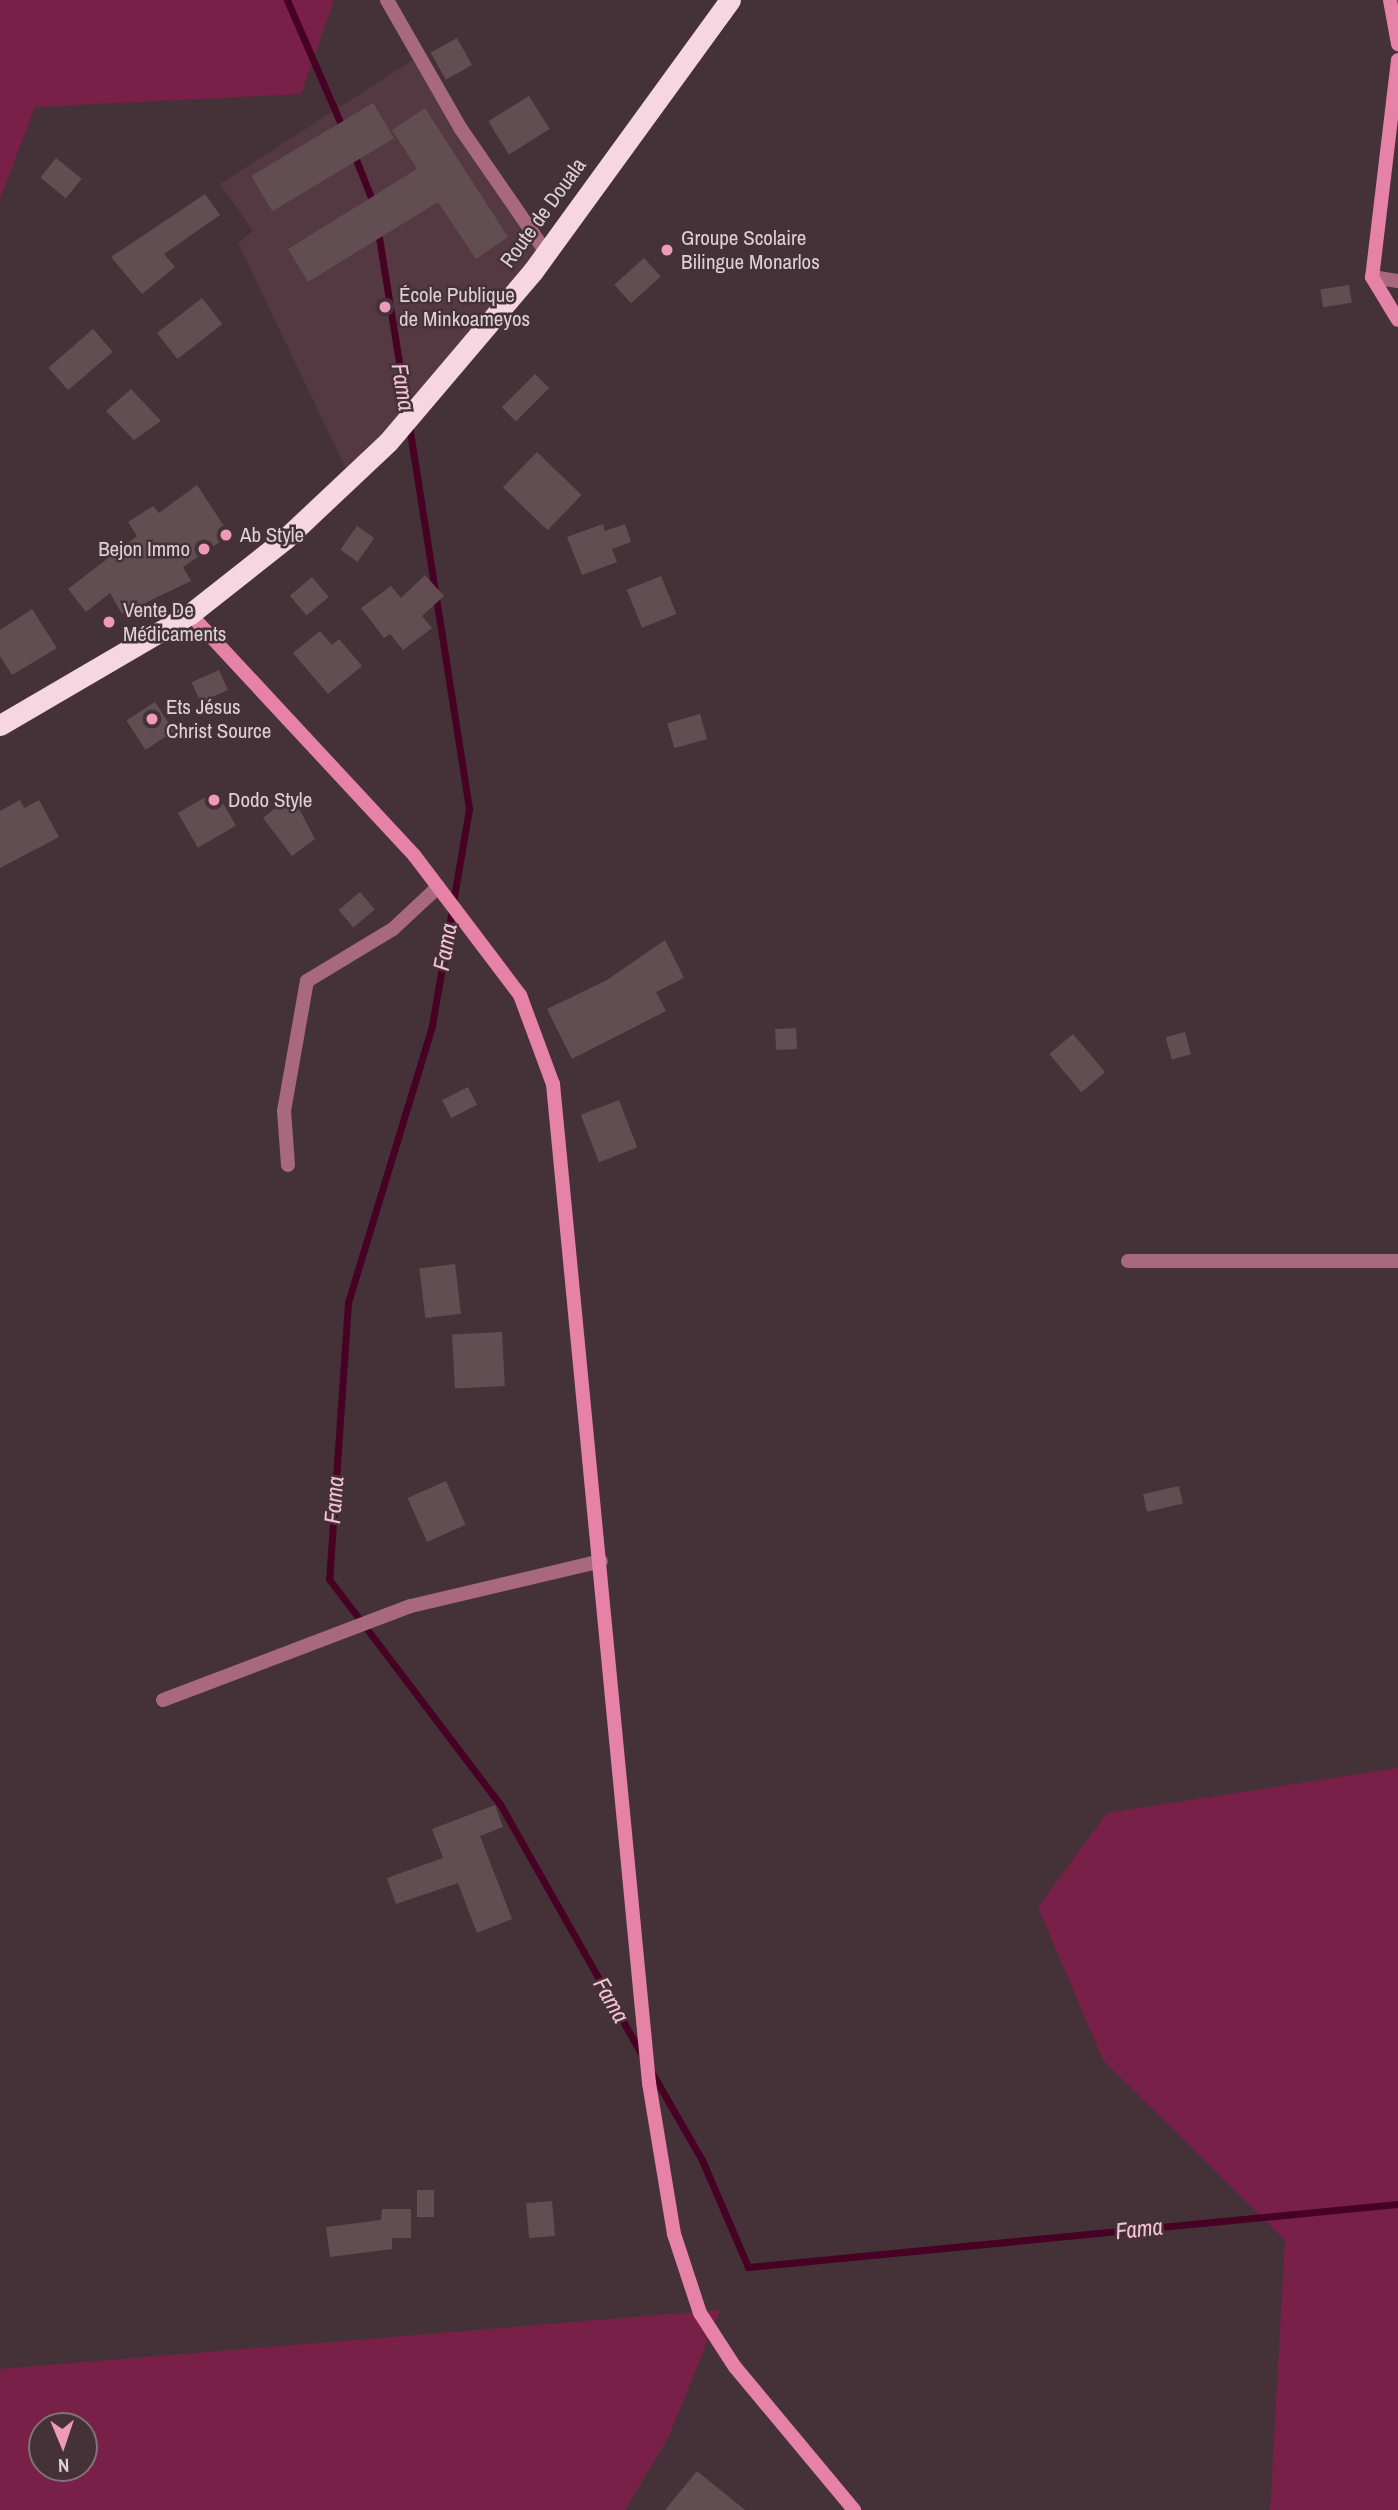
<!DOCTYPE html>
<html>
<head>
<meta charset="utf-8">
<style>
	body { margin:0 }
	#map { position:relative; width:1398px; height:2510px; overflow:hidden; background:#453238; font-family:"Archivo Narrow",sans-serif }
	div>[style] { position:absolute }
	[style*='--x'] { left:calc(var(--x)*1px); top:calc(var(--y)*1px); width:calc(var(--w)*1px); rotate:calc(var(--a)*1deg) }
	.built>* { inset:0; background:#543942 }
	.green>* { inset:0; background:#782047 }
	.stream>* { height:7px; margin:-3.5px; padding:0 3.5px; transform-origin:3.5px; border-radius:3.5px; background:#470124 }
	.building>* { inset:0; background:#624d53; transform-origin:0 0 }
	.street>* { height:14px; margin:-7px; padding:0 7px; transform-origin:7px; border-radius:7px; background:#a8697f }
	.secondary>* { height:14px; margin:-7px; padding:0 7px; transform-origin:7px; border-radius:7px; background:#e682a6 }
	.highway>* { height:21px; margin:-10.5px; padding:0 10.5px; transform-origin:10.5px; border-radius:10.5px; background:#f6d6e0 }
	.dots>* { width:19px; height:19px; translate:-50% -50%; box-sizing:border-box; border:4px solid #453238; border-radius:50% }
	span { translate:-50% -50%; white-space:nowrap; text-align:center; line-height:1.15; -webkit-text-stroke:5px #453238; paint-order:stroke }
	.street-label { font-size:21px; color:#ded1d5 }
	.poi-label { font-size:21px; color:#ded1d5 }
	.left { translate:0 -50%; text-align:left }
	.right { translate:-100% -50%; text-align:right }
	.water-label { font-size:23px; color:#f7c3d4; font-style:italic }
	.north { position:absolute; left:28px; top:2412px; width:70px; height:70px; box-sizing:border-box; background:#453238; border:2px solid #827277; border-radius:50%; rotate:178deg; font-size:19px; font-weight:700; line-height:28px; text-align:center; color:#ded1d5 }
	.north::after { content:''; display:block; margin:auto; width:24px; height:32px; background:#ef9ab8; clip-path:polygon(50% 0,100% 100%,50% 72%,0 100%) }
</style>
</head>
<body>
<div id="map">
	<div class="built">
		<i style="clip-path:polygon(413px 60px,545px 248px,348px 473px,238px 243px,253px 231px,220px 184px)"></i>
	</div>
	<div class="green">
		<i style="clip-path:polygon(0 0,334px 0,301px 94px,35px 107px,0 199px)"></i>
		<i style="clip-path:polygon(1398px 1768px,1398px 2510px,1270px 2510px,1285px 2240px,1103px 2060px,1038px 1907px,1107px 1813px)"></i>
		<i style="clip-path:polygon(evenodd,720px 2310px,669px 2436px,625px 2510px,0 2510px,0 2369px,720px 2310px,42px 2426px,84px 2426px,84px 2468px,42px 2468px,42px 2426px)"></i>
	</div>
	<div class="stream">
		<i style="--x:287;--y:0;--w:143;--a:66.5"></i>
		<i style="--x:353;--y:152;--w:57;--a:68.4"></i>
		<i style="--x:378;--y:231;--w:184;--a:80.9"></i>
		<i style="--x:409;--y:425;--w:389;--a:81.1"></i>
		<i style="--x:469;--y:809;--w:220;--a:99.7"></i>
		<i style="--x:432;--y:1026;--w:289;--a:106.9"></i>
		<i style="--x:348;--y:1303;--w:277;--a:93.9"></i>
		<i style="--x:329;--y:1579;--w:283;--a:52.8"></i>
		<i style="--x:500;--y:1804;--w:291;--a:60.5"></i>
		<i style="--x:652;--y:2073;--w:100;--a:60.1"></i>
		<i style="--x:702;--y:2160;--w:116;--a:66.7"></i>
		<i style="--x:748;--y:2267;--w:653;--a:-5.54"></i>
	</div>
	<div class="building">
		<i style="left:457px;top:38px;width:31px;height:30px;rotate:61deg"></i>
		<i style="left:529px;top:96px;width:39px;height:48px;rotate:58deg"></i>
		<i style="left:373px;top:103px;width:41px;height:142px;rotate:59deg"></i>
		<i style="clip-path:polygon(425px 108px,508px 237px,476px 259px,438px 202px,308px 282px,288px 249px,417px 169px,392px 130px)"></i>
		<i style="left:56px;top:158px;width:33px;height:25px;rotate:39deg"></i>
		<i style="clip-path:polygon(205px 194px,220px 215px,164px 254px,175px 267px,142px 294px,111px 257px)"></i>
		<i style="left:644px;top:258px;width:25px;height:40px;rotate:48deg"></i>
		<i style="left:1349px;top:285px;width:18px;height:29px;rotate:81deg"></i>
		<i style="left:202px;top:298px;width:33px;height:57px;rotate:52deg"></i>
		<i style="left:93px;top:329px;width:30px;height:59px;rotate:49deg"></i>
		<i style="left:535px;top:374px;width:20px;height:47px;rotate:45deg"></i>
		<i style="clip-path:polygon(131px 389px,161px 421px,134px 440px,106px 411px)"></i>
		<i style="left:537px;top:452px;width:62px;height:49px;rotate:44deg"></i>
		<i style="clip-path:polygon(197px 485px,230px 535px,183px 567px,191px 581px,122px 614px,110px 593px,86px 612px,68px 589px,137px 536px,128px 522px,153px 506px,159px 513px)"></i>
		<i style="clip-path:polygon(603px 524px,605px 531px,625px 524px,631px 542px,612px 549px,617px 562px,582px 575px,567px 537px)"></i>
		<i style="left:357px;top:526px;width:21px;height:29px;rotate:35deg"></i>
		<i style="clip-path:polygon(425px 575px,444px 596px,422px 616px,432px 628px,403px 650px,390px 634px,384px 638px,361px 608px,391px 586px,401px 598px)"></i>
		<i style="left:661px;top:576px;width:41px;height:37px;rotate:68deg"></i>
		<i style="left:312px;top:577px;width:26px;height:29px;rotate:50deg"></i>
		<i style="clip-path:polygon(32px 609px,57px 648px,12px 675px,0 656px,0 630px)"></i>
		<i style="clip-path:polygon(320px 631px,332px 645px,339px 639px,362px 666px,328px 694px,293px 653px)"></i>
		<i style="left:219px;top:670px;width:22px;height:30px;rotate:66deg"></i>
		<i style="left:155px;top:702px;width:35px;height:34px;rotate:57deg"></i>
		<i style="left:700px;top:714px;width:26px;height:34px;rotate:74deg"></i>
		<i style="left:216px;top:791px;width:40px;height:44px;rotate:60deg"></i>
		<i style="clip-path:polygon(292px 795px,315px 839px,292px 856px,263px 818px)"></i>
		<i style="clip-path:polygon(20px 800px,24px 808px,39px 800px,59px 837px,0 868px,0 811px)"></i>
		<i style="left:360px;top:892px;width:23px;height:28px;rotate:50deg"></i>
		<i style="clip-path:polygon(665px 940px,684px 978px,656px 992px,666px 1011px,572px 1059px,547px 1009px,607px 980px)"></i>
		<i style="left:796px;top:1028px;width:21px;height:21px;rotate:87deg"></i>
		<i style="left:1185px;top:1032px;width:23px;height:20px;rotate:75deg"></i>
		<i style="left:1073px;top:1034px;width:50px;height:31px;rotate:50deg"></i>
		<i style="left:468px;top:1087px;width:20px;height:29px;rotate:63deg"></i>
		<i style="left:619px;top:1100px;width:51px;height:41px;rotate:69deg"></i>
		<i style="left:455px;top:1264px;width:50px;height:36px;rotate:83deg"></i>
		<i style="left:502px;top:1332px;width:54px;height:50px;rotate:87deg"></i>
		<i style="left:446px;top:1481px;width:48px;height:42px;rotate:66deg"></i>
		<i style="left:1179px;top:1486px;width:18px;height:37px;rotate:77deg"></i>
		<i style="clip-path:polygon(495px 1805px,503px 1827px,480px 1836px,512px 1919px,477px 1933px,458px 1883px,396px 1904px,387px 1878px,443px 1858px,432px 1829px)"></i>
		<i style="left:417px;top:2190px;width:17px;height:27px"></i>
		<i style="left:552px;top:2201px;width:35px;height:26px;rotate:85deg"></i>
		<i style="clip-path:polygon(382px 2209px,411px 2209px,411px 2238px,392px 2238px,392px 2249px,330px 2257px,326px 2227px,381px 2220px)"></i>
		<i style="clip-path:polygon(697px 2471px,745px 2510px,665px 2510px)"></i>
	</div>
	<div class="street">
		<i style="--x:387;--y:0;--w:149;--a:60.2"></i>
		<i style="--x:461;--y:129;--w:150;--a:55.4"></i>
		<i style="--x:1372;--y:277;--w:26;--a:9"></i>
		<i style="--x:288;--y:1165;--w:54;--a:-94.2"></i>
		<i style="--x:284;--y:1111;--w:132;--a:-80"></i>
		<i style="--x:307;--y:981;--w:100;--a:-31.2"></i>
		<i style="--x:393;--y:929;--w:62;--a:-43"></i>
		<i style="--x:1128;--y:1261;--w:270;--a:0"></i>
		<i style="--x:163;--y:1700;--w:265;--a:-20.8"></i>
		<i style="--x:411;--y:1606;--w:195;--a:-13.3"></i>
	</div>
	<div class="secondary">
		<i style="--x:1390;--y:0;--w:45;--a:79.7"></i>
		<i style="--x:1398;--y:60;--w:219;--a:96.8"></i>
		<i style="--x:1372;--y:277;--w:50;--a:58.8"></i>
		<i style="--x:190;--y:614;--w:329;--a:47.1"></i>
		<i style="--x:414;--y:855;--w:176;--a:52.9"></i>
		<i style="--x:520;--y:995;--w:95;--a:69.7"></i>
		<i style="--x:553;--y:1084;--w:1004;--a:84.51"></i>
		<i style="--x:649;--y:2083;--w:153;--a:80.6"></i>
		<i style="--x:674;--y:2234;--w:83;--a:71.8"></i>
		<i style="--x:700;--y:2313;--w:64;--a:57.1"></i>
		<i style="--x:735;--y:2367;--w:186;--a:50.2"></i>
	</div>
	<div class="highway">
		<i style="--x:0;--y:725;--w:220;--a:-30.3"></i>
		<i style="--x:190;--y:614;--w:121;--a:-38.3"></i>
		<i style="--x:285;--y:539;--w:141;--a:-43.3"></i>
		<i style="--x:388;--y:442;--w:224;--a:-49.7"></i>
		<i style="--x:533;--y:271;--w:335;--a:-54"></i>
	</div>
	<div class="dots">
		<i style="left:667px;top:250px;background:#ef9ab8"></i>
		<i style="left:385px;top:307px;background:#ef9ab8"></i>
		<i style="left:226px;top:535px;background:#ef9ab8"></i>
		<i style="left:204px;top:549px;background:#ef9ab8"></i>
		<i style="left:109px;top:622px;background:#ef9ab8"></i>
		<i style="left:152px;top:719px;background:#ef9ab8"></i>
		<i style="left:214px;top:800px;background:#ef9ab8"></i>
	</div>
	<div class="street-label">
		<span style="left:543px;top:213px;rotate:-54deg">Route de Douala</span>
	</div>
	<div class="poi-label">
		<span class="left" style="left:681px;top:250px">Groupe Scolaire<br>Bilingue Monarlos</span>
		<span class="left" style="left:399px;top:307px">École Publique<br>de Minkoameyos</span>
		<span class="left" style="left:240px;top:535px">Ab Style</span>
		<span class="right" style="left:190px;top:549px">Bejon Immo</span>
		<span class="left" style="left:123px;top:622px">Vente De<br>Médicaments</span>
		<span class="left" style="left:166px;top:719px">Ets Jésus<br>Christ Source</span>
		<span class="left" style="left:228px;top:800px">Dodo Style</span>
	</div>
	<div class="water-label">
		<span style="left:403px;top:387px;rotate:81deg">Fama</span>
		<span style="left:445px;top:947px;rotate:-80deg">Fama</span>
		<span style="left:334px;top:1500px;rotate:-86deg">Fama</span>
		<span style="left:611px;top:2000px;rotate:60deg">Fama</span>
		<span style="left:1139px;top:2229px;rotate:-6deg">Fama</span>
	</div>
	<div class="north">N</div>
</div>
</body>
</html>
